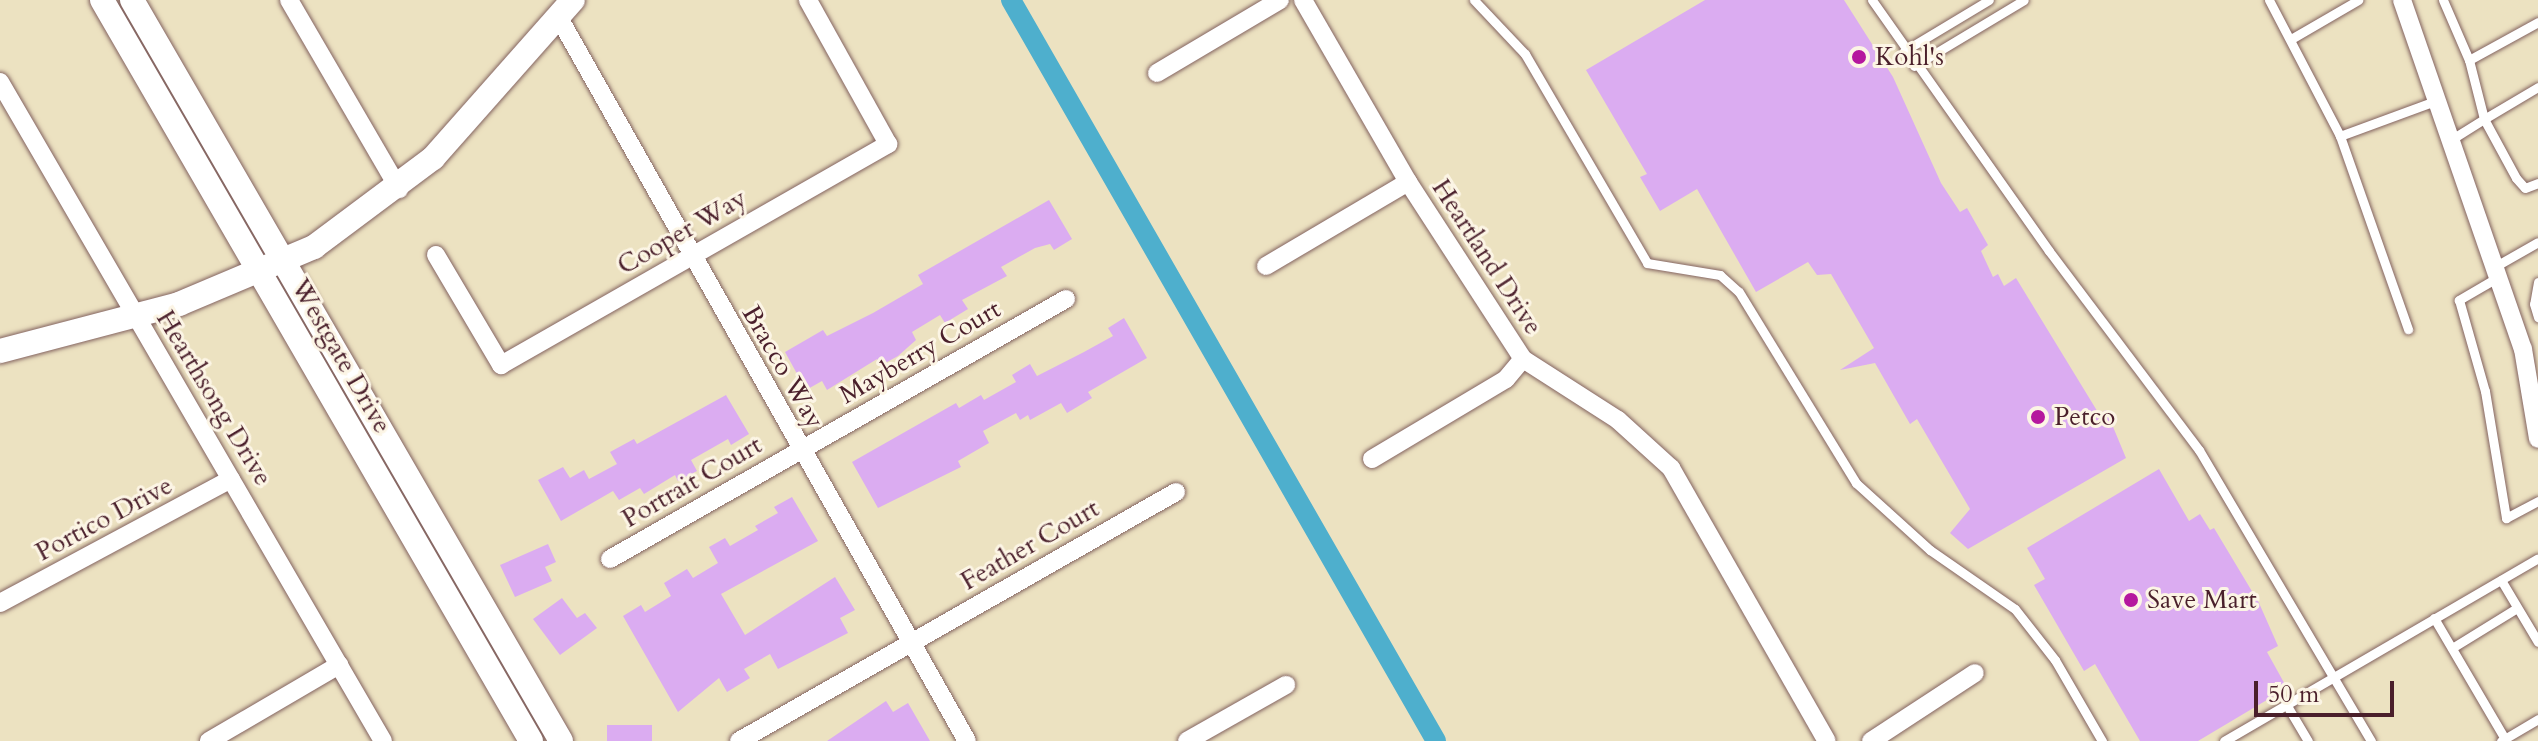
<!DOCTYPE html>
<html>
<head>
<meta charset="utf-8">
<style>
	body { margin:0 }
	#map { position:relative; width:2538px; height:741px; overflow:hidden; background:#ece2c1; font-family:Cardo,serif }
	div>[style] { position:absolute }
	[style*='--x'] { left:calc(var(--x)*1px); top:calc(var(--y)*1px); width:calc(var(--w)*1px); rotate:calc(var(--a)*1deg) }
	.canal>* { height:20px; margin:-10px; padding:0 10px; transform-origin:10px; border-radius:10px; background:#4eafcd }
	.building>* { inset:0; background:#dbacf1; transform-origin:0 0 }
	.roads { filter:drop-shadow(0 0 2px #836360) drop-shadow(0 0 2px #836360) }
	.lane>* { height:9px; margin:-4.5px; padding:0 4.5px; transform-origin:4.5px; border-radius:4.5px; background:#fff }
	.street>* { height:18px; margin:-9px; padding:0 9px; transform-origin:9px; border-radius:9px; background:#fff }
	.secondary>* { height:24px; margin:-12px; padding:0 12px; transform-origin:12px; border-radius:12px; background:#fff }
	.dots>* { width:22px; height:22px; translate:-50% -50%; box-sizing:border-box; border:4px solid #fcf5e5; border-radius:50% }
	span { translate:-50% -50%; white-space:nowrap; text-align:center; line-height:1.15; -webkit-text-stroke:6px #fcf5e5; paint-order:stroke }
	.poi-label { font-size:26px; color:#4a1f2b }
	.left { translate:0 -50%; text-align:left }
	.street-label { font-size:26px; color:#4a1f2b }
	.scale { position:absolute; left:2254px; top:681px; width:140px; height:36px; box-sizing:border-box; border:4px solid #4a1f2b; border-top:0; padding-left:10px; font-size:24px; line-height:28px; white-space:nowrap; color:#4a1f2b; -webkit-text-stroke:6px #fcf5e5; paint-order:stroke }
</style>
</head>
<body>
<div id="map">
	<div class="canal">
		<i style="--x:1011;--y:0;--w:854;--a:60.16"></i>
	</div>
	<div class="building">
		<i style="clip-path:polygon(1705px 0,1844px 0,1893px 77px,1941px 183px,1960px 212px,1967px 208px,1988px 245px,1981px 251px,1993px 277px,1998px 274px,2004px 286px,2016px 278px,2099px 414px,2106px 410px,2126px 458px,1968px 549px,1950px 533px,1970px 509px,1917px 419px,1910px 424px,1875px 363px,1840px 370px,1874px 348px,1831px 274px,1817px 275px,1808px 262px,1756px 292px,1697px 189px,1660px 211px,1640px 177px,1647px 174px,1586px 70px)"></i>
		<i style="clip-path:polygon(1049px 200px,1072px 239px,1054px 250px,1050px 244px,1035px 248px,1001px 267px,1007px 276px,962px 300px,968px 309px,945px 323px,940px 315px,912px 332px,916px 340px,898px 356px,880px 366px,877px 359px,827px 390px,822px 381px,806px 390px,785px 352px,823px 330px,827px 336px,873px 313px,923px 284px,918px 275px)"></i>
		<i style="clip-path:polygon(1124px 318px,1147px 358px,1088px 392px,1092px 398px,1067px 413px,1061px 403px,1030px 420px,1028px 415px,1020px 420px,1016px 413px,983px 431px,989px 443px,958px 461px,961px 467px,878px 508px,852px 462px,956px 403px,959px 408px,981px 395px,984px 400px,1016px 382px,1012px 375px,1030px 364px,1037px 376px,1084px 352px,1113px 336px,1108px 328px)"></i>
		<i style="clip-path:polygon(726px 395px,749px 434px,731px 445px,728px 439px,691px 460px,697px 471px,678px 481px,675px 475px,644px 494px,640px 488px,619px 500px,613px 491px,561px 521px,538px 480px,563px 467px,570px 478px,584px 470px,589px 479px,617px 464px,610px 452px,634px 439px,637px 444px)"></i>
		<i style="clip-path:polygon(2159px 469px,2189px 521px,2200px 514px,2210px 530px,2214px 528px,2259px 603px,2278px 646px,2267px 652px,2287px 688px,2198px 741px,2140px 741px,2095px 664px,2084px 671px,2034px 585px,2045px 579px,2027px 548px)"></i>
		<i style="clip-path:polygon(792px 497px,818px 541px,721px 594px,745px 635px,835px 577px,855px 610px,840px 618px,848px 633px,778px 669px,770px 654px,744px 669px,750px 678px,727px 692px,719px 678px,678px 712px,623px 616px,641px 605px,645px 612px,671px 596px,664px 583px,687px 569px,693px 578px,718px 563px,709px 547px,725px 538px,730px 546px,758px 530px,755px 526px,778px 513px,774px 507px)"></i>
		<i style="clip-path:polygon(548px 544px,556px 562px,545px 567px,552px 581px,515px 597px,500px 565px)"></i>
		<i style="clip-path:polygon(562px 598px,577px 618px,585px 613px,597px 628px,560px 655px,533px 619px)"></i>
		<i style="clip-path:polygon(886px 701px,893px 712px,908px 703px,930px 741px,827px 741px)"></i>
		<i style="left:652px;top:725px;width:16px;height:45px;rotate:90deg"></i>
	</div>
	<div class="roads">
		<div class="lane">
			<i style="--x:1474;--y:0;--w:74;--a:46.6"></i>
			<i style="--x:1525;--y:54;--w:242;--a:59.7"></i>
			<i style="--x:1647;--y:263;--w:74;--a:9.3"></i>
			<i style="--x:1720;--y:275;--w:25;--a:42"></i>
			<i style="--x:1739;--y:292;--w:224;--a:58.5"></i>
			<i style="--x:1856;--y:483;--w:100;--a:42.2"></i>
			<i style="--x:1930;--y:550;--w:103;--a:34.8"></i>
			<i style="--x:2015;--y:609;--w:65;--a:51.9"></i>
			<i style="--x:2055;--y:660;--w:94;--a:59.9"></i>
			<i style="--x:1872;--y:0;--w:307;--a:54.8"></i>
			<i style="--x:2049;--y:251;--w:249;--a:53"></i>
			<i style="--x:2199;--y:450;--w:338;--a:59.4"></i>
			<i style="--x:2269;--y:0;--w:153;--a:62.4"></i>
			<i style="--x:2340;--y:136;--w:205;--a:70.6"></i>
			<i style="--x:2443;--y:0;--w:65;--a:66.6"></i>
			<i style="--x:2469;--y:60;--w:61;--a:75.7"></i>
			<i style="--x:2484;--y:119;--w:36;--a:148"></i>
			<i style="--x:2291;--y:39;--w:78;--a:-30.2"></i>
			<i style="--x:1904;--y:51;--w:99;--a:-31"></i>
			<i style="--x:2469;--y:60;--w:79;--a:-28.8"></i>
			<i style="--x:1914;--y:66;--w:128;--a:-31"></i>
			<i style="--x:2538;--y:87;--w:63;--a:149.3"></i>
			<i style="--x:2484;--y:119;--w:67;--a:61.5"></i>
			<i style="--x:2516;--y:178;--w:13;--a:48"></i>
			<i style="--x:2525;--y:188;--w:14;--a:-21"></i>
			<i style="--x:2340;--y:136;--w:104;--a:-20.2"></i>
			<i style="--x:2496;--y:266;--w:48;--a:-29.7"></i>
			<i style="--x:2500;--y:276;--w:48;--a:149.7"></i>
			<i style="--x:2459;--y:300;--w:95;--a:74.1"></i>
			<i style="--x:2485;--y:391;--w:129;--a:80.6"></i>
			<i style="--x:2506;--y:518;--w:36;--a:-28"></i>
			<i style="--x:2538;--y:282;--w:22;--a:100"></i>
			<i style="--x:2534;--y:304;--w:14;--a:73"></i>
			<i style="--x:2501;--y:580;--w:72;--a:59.2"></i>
			<i style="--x:2434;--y:618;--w:140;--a:59.6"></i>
			<i style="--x:2452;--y:648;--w:76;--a:-31.6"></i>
			<i style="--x:2286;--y:704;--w:43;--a:59.3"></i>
			<i style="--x:2224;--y:741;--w:363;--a:-30.2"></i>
			<i style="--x:2501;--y:741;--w:43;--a:-30.7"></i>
		</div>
		<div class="street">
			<i style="--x:289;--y:0;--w:219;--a:59.8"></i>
			<i style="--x:1303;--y:0;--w:210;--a:60"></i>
			<i style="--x:1408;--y:182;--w:211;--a:57"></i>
			<i style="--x:1523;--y:359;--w:113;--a:32.7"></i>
			<i style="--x:1618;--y:420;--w:72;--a:42.2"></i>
			<i style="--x:1671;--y:468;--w:314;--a:60.3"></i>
			<i style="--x:2402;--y:0;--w:369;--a:70.9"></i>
			<i style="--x:2523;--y:349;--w:91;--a:80.5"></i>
			<i style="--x:558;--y:16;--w:832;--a:60.57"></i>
			<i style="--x:1157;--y:73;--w:143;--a:-30.7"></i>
			<i style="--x:0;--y:82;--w:762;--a:59.84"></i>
			<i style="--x:436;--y:255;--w:128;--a:59.4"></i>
			<i style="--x:501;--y:365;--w:446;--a:-29.7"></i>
			<i style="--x:888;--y:144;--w:165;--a:-119.1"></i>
			<i style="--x:1266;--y:266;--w:165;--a:-30.6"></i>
			<i style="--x:1372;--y:459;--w:156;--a:-30.8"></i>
			<i style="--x:1506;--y:379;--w:26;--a:-50"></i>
			<i style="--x:610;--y:559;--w:525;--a:-29.69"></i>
			<i style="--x:0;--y:603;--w:262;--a:-28.2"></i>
			<i style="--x:209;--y:741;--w:151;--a:-30.3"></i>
			<i style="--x:739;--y:741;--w:503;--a:-29.67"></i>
			<i style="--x:1187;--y:741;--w:114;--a:-29.5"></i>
			<i style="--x:1871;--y:741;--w:124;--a:-33.2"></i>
		</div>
		<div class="secondary">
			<i style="--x:102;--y:0;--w:856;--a:59.93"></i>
			<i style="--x:132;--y:0;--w:856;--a:59.93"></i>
			<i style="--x:0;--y:351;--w:185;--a:-14.7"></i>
			<i style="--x:179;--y:304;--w:147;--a:-22.9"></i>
			<i style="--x:314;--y:247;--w:149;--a:-36.8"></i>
			<i style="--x:433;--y:158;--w:211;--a:-48.5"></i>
		</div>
	</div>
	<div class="dots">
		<i style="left:1859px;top:57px;background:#b5179e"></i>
		<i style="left:2038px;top:417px;background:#b5179e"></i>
		<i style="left:2131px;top:600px;background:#b5179e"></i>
	</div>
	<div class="poi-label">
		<span class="left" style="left:1875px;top:57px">Kohl's</span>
		<span class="left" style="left:2054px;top:417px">Petco</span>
		<span class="left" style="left:2147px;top:600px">Save Mart</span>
	</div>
	<div class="street-label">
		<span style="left:682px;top:232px;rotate:-30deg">Cooper Way</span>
		<span style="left:1487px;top:257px;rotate:57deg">Heartland Drive</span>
		<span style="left:920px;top:352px;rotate:-30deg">Mayberry Court</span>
		<span style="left:341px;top:356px;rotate:60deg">Westgate Drive</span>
		<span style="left:783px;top:367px;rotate:60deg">Bracco Way</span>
		<span style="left:214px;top:398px;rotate:59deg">Hearthsong Drive</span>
		<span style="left:692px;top:482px;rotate:-30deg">Portrait Court</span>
		<span style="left:104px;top:519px;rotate:-28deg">Portico Drive</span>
		<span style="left:1030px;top:545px;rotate:-30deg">Feather Court</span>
	</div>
	<div class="scale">50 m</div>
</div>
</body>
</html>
